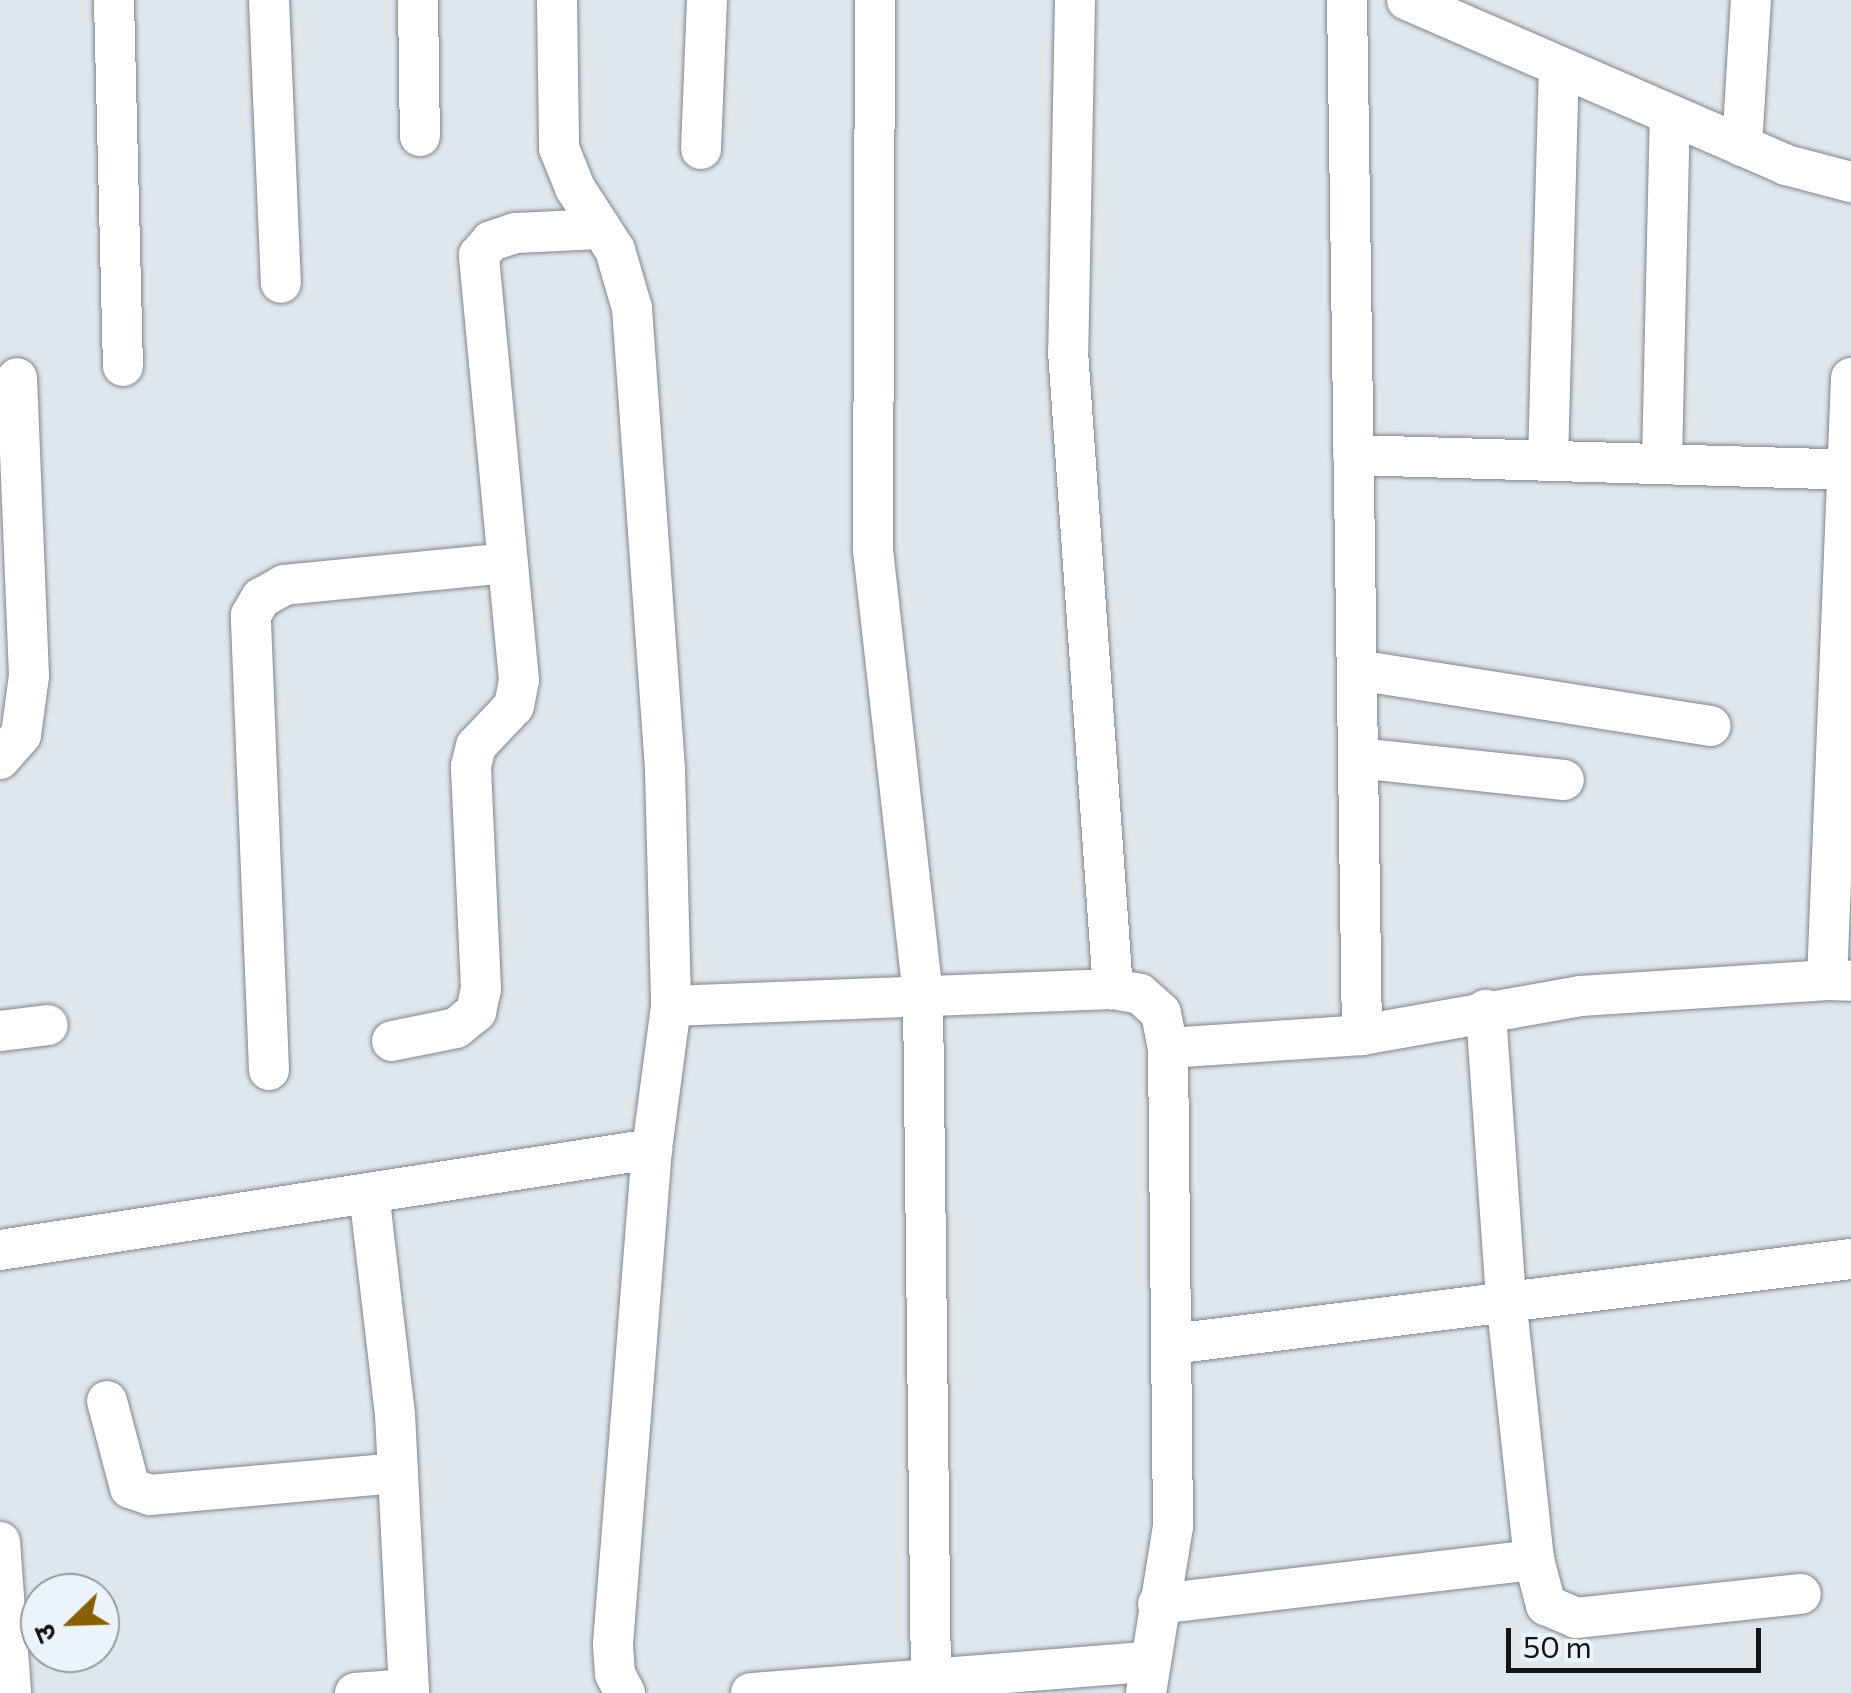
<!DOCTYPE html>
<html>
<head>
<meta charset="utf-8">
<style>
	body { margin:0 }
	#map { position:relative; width:1851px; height:1693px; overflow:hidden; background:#dfe6ec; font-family:Commissioner,"Noto Sans Devanagari",sans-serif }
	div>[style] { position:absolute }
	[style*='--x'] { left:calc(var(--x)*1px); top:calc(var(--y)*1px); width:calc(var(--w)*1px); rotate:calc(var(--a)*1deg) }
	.roads { filter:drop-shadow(0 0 2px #80868c) drop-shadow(0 0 2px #80868c) }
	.minor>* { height:40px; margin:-20px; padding:0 20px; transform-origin:20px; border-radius:20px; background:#fff }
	span { translate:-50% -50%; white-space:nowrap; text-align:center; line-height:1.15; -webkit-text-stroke:10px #ecf3f9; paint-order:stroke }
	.north { position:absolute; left:20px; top:1573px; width:100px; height:100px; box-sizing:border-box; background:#ecf3f9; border:2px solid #959a9e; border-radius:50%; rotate:247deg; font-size:28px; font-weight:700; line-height:40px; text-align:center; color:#121416 }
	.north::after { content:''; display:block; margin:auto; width:35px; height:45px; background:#8a5f00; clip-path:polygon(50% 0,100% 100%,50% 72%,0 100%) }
	.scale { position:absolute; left:1506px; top:1628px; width:255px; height:45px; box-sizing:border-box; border:5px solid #121416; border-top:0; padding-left:12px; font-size:30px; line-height:35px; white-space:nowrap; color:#121416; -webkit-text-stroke:8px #ecf3f9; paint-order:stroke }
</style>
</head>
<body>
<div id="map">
	<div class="roads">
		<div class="minor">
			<i style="--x:114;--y:0;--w:366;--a:88.6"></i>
			<i style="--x:269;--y:0;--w:283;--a:87.6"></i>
			<i style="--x:418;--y:0;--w:136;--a:89.2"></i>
			<i style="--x:557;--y:0;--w:148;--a:89.2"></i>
			<i style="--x:559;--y:148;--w:43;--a:68.2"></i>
			<i style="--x:575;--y:188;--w:74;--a:57.2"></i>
			<i style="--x:615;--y:250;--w:60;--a:73.7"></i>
			<i style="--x:632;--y:308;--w:463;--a:85.9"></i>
			<i style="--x:665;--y:770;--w:236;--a:88.5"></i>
			<i style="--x:875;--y:0;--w:550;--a:90.21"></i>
			<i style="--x:873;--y:550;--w:451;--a:83.6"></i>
			<i style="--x:923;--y:998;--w:680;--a:89.33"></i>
			<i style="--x:1075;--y:0;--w:351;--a:91.1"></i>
			<i style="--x:1068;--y:351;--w:640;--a:85.97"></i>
			<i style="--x:1407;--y:0;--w:413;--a:23.5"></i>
			<i style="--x:1786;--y:165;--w:67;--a:14.7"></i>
			<i style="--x:1742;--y:146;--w:146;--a:-86.5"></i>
			<i style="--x:701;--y:149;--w:149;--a:-87.7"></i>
			<i style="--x:1851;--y:378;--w:602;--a:92.28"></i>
			<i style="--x:1827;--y:980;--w:24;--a:2"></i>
			<i style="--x:1353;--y:455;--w:495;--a:1.7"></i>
			<i style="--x:1548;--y:459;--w:392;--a:-88.4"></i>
			<i style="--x:1662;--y:461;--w:346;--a:-88.7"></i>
			<i style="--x:1357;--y:670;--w:358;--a:9"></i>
			<i style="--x:1358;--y:758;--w:207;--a:6.1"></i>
			<i style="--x:0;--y:759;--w:32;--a:-49"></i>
			<i style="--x:21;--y:735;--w:60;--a:-82.3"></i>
			<i style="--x:29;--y:676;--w:298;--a:-92.3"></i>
			<i style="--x:0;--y:1031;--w:48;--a:-7.1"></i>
			<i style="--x:1362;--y:1035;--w:222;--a:-10.1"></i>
			<i style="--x:1581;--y:996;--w:247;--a:-3.7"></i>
			<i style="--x:392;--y:1041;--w:65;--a:-11.5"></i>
			<i style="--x:456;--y:1028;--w:26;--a:-39"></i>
			<i style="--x:476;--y:1012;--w:24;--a:-78"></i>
			<i style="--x:481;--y:989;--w:223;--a:-92.6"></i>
			<i style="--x:471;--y:766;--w:21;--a:-76"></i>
			<i style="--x:476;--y:746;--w:55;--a:-46.5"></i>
			<i style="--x:514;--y:706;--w:26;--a:-79"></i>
			<i style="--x:519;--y:680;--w:427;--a:-95.4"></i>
			<i style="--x:479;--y:255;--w:18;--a:-49"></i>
			<i style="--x:491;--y:241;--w:25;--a:-18"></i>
			<i style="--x:515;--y:233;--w:86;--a:-2.7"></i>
			<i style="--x:269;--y:1070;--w:455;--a:-92.3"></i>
			<i style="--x:251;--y:615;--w:20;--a:-60"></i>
			<i style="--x:261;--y:598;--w:26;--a:-29"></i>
			<i style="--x:284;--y:585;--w:224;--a:-5.6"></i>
			<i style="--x:369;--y:1193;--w:223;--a:83.3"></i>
			<i style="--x:395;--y:1414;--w:279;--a:87.1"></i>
			<i style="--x:0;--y:1250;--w:660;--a:-8.81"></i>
			<i style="--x:652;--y:1149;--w:144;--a:-82.4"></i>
			<i style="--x:671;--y:1006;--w:442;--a:-2.2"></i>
			<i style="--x:1113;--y:989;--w:27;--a:10"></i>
			<i style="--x:1140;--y:994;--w:28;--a:42"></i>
			<i style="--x:1161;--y:1013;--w:36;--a:79"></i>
			<i style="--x:1168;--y:1048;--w:194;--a:-3.8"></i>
			<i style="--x:1362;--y:1035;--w:1035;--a:-90.83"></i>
			<i style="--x:1172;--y:1344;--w:684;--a:-7.14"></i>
			<i style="--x:107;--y:1401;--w:90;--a:75.2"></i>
			<i style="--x:130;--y:1488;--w:21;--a:19"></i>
			<i style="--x:150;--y:1495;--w:249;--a:-5.1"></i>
			<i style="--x:0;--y:1542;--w:151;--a:85.8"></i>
			<i style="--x:1534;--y:1560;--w:47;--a:75.1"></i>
			<i style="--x:1546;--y:1605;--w:33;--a:23"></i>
			<i style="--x:1576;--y:1618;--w:226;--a:-6.1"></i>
			<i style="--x:1158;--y:1604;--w:379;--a:-6.7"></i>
			<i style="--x:1534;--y:1560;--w:262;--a:-96.1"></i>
			<i style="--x:1506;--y:1299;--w:290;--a:-94"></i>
			<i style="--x:355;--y:1693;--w:54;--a:-4.2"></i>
			<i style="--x:625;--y:1693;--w:21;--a:-118"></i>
			<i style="--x:615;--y:1674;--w:30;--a:-94"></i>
			<i style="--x:613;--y:1644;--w:497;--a:-85.5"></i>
			<i style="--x:751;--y:1693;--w:397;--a:-4.5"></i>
			<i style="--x:1146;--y:1693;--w:169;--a:-80.8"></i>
			<i style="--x:1173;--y:1526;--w:478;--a:-90.6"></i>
		</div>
	</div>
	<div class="north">उ</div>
	<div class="scale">50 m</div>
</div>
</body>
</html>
